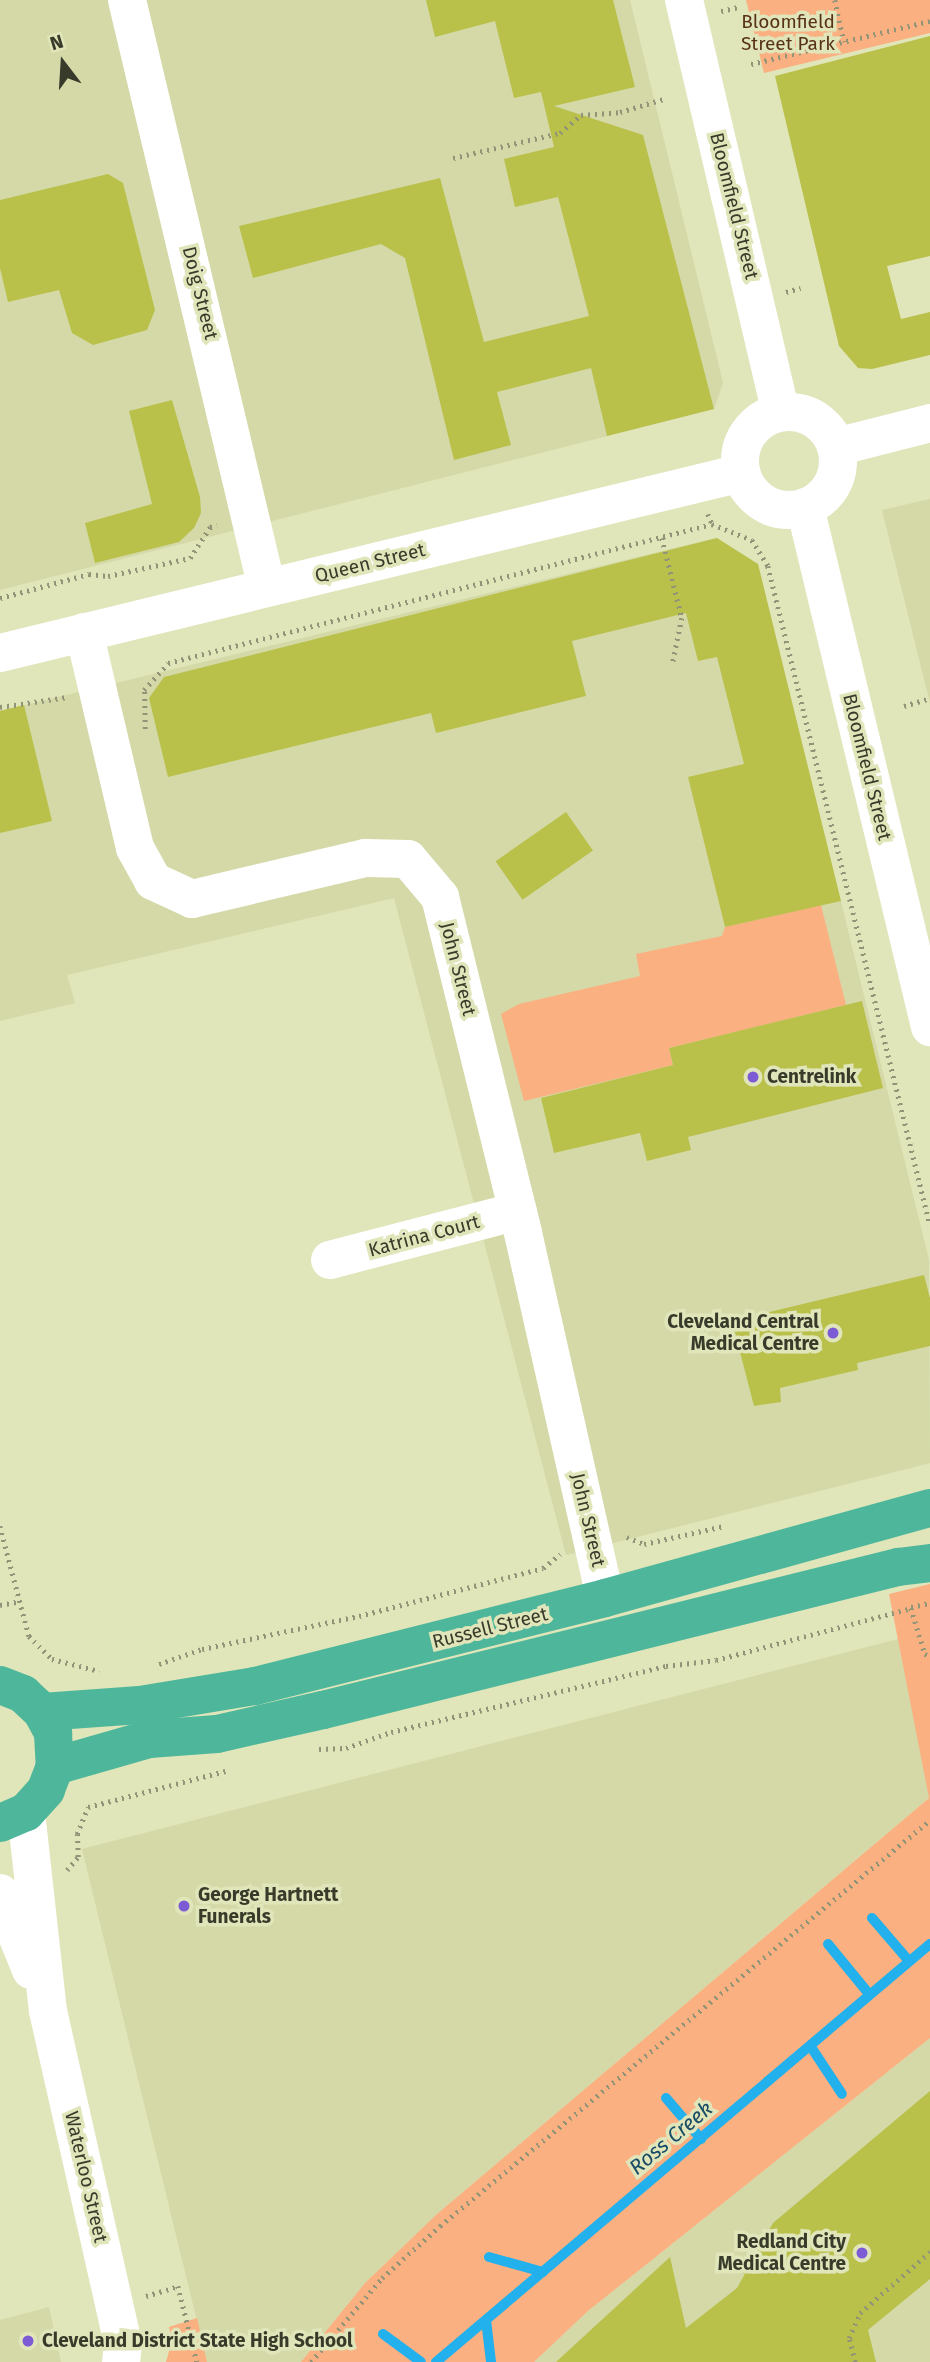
<!DOCTYPE html>
<html>
<head>
<meta charset="utf-8">
<style>
	body { margin:0 }
	#map { position:relative; width:930px; height:2362px; overflow:hidden; background:#e0e5ba; font-family:"Fira Sans",sans-serif }
	div>[style] { position:absolute }
	[style*='--x'] { left:calc(var(--x)*1px); top:calc(var(--y)*1px); width:calc(var(--w)*1px); rotate:calc(var(--a)*1deg) }
	.built>* { inset:0; background:#d4d9a7 }
	.green>* { inset:0; background:#fbb082 }
	.stream>* { height:10px; margin:-5px; padding:0 5px; transform-origin:5px; border-radius:5px; background:#22b1ec }
	.building>* { inset:0; background:#b9c14b; transform-origin:0 0 }
	.path>* { height:4.5px; margin-top:-2.25px; transform-origin:0; background:repeating-linear-gradient(90deg,#919476 0 2px,transparent 0 7px) }
	.minor>* { height:38px; margin:-19px; padding:0 19px; transform-origin:19px; border-radius:19px; background:#fff }
	.minor>.ring { margin:-19px; padding:0; box-sizing:content-box; background:none; border:38px solid #fff; border-radius:50% }
	.highway>* { height:38px; margin:-19px; padding:0 19px; transform-origin:19px; border-radius:19px; background:#4eb79b }
	.dots>* { width:19px; height:19px; translate:-50% -50%; box-sizing:border-box; border:4px solid #e0e5ba; border-radius:50% }
	span { translate:-50% -50%; white-space:nowrap; text-align:center; line-height:1.15; -webkit-text-stroke:7px #e0e5ba; paint-order:stroke }
	.park-label { font-size:19px; color:#583218 }
	.street-label { font-size:19px; color:#393b2a }
	.poi-label { font-size:19px; color:#393b2a; font-weight:700 }
	.left { translate:0 -50%; text-align:left }
	.right { translate:-100% -50%; text-align:right }
	.water-label { font-size:21px; color:#184c65; font-style:italic }
	.north { position:absolute; left:28px; top:28px; width:70px; height:70px; -webkit-text-stroke:5px #e0e5ba; paint-order:stroke; rotate:343deg; font-size:19px; font-weight:700; line-height:28px; text-align:center; color:#393b2a }
	.north::after { content:''; display:block; margin:auto; width:24px; height:32px; background:#393b2a; clip-path:polygon(50% 0,100% 100%,50% 72%,0 100%) }
</style>
</head>
<body>
<div id="map">
	<div class="built">
		<i style="clip-path:polygon(0 0,630px 0,723px 383px,714px 409px,0 590px)"></i>
		<i style="clip-path:polygon(930px 499px,930px 703px,882px 510px)"></i>
		<i style="clip-path:polygon(716px 538px,758px 564px,929px 1260px,930px 1463px,566px 1555px,394px 898px,67px 975px,75px 1003px,0 1021px,0 711px)"></i>
		<i style="clip-path:polygon(898px 1639px,930px 1797px,437px 2214px,365px 2283px,301px 2362px,207px 2362px,82px 1849px)"></i>
		<i style="clip-path:polygon(930px 2038px,930px 2362px,534px 2362px,588px 2311px)"></i>
		<i style="clip-path:polygon(49px 2307px,61px 2362px,0 2362px,0 2320px)"></i>
	</div>
	<div class="green">
		<i style="clip-path:polygon(746px 0,930px 0,930px 33px,764px 73px)"></i>
		<i style="clip-path:polygon(821px 905px,846px 1005px,669px 1048px,673px 1065px,524px 1101px,501px 1014px,519px 1004px,640px 976px,636px 954px,722px 936px,725px 927px)"></i>
		<i style="clip-path:polygon(930px 1584px,930px 2038px,588px 2311px,534px 2362px,301px 2362px,365px 2283px,437px 2214px,929px 1798px,889px 1594px)"></i>
		<i style="clip-path:polygon(197px 2318px,207px 2362px,166px 2362px,172px 2341px,169px 2327px)"></i>
	</div>
	<div class="stream">
		<i style="--x:872;--y:1918;--w:57;--a:49.3"></i>
		<i style="--x:828;--y:1944;--w:65;--a:50.6"></i>
		<i style="--x:811;--y:2047;--w:56;--a:56.6"></i>
		<i style="--x:666;--y:2098;--w:54;--a:49.5"></i>
		<i style="--x:489;--y:2257;--w:56;--a:15.5"></i>
		<i style="--x:486;--y:2320;--w:42;--a:83.2"></i>
		<i style="--x:383;--y:2334;--w:47;--a:36.4"></i>
		<i style="--x:436;--y:2362;--w:647;--a:-40.24"></i>
	</div>
	<div class="building">
		<i style="clip-path:polygon(426px 0,613px 0,635px 87px,554px 106px,643px 135px,714px 409px,607px 436px,591px 368px,497px 392px,511px 445px,454px 460px,405px 258px,381px 244px,253px 278px,239px 226px,440px 178px,484px 342px,589px 316px,558px 197px,515px 207px,504px 159px,554px 147px,541px 92px,514px 98px,495px 21px,435px 37px)"></i>
		<i style="clip-path:polygon(930px 36px,930px 256px,887px 266px,901px 319px,930px 312px,930px 355px,872px 369px,858px 368px,839px 346px,775px 76px)"></i>
		<i style="clip-path:polygon(108px 174px,123px 183px,155px 310px,147px 330px,93px 345px,72px 333px,59px 290px,8px 302px,0 268px,0 200px)"></i>
		<i style="clip-path:polygon(172px 400px,200px 497px,201px 513px,194px 528px,179px 542px,95px 563px,85px 523px,152px 504px,129px 411px)"></i>
		<i style="clip-path:polygon(717px 538px,758px 564px,841px 901px,725px 927px,688px 777px,744px 764px,717px 657px,698px 661px,686px 613px,572px 641px,586px 696px,436px 733px,431px 713px,168px 777px,149px 698px,164px 677px)"></i>
		<i style="clip-path:polygon(24px 705px,52px 821px,0 833px,0 711px)"></i>
		<i style="left:566px;top:812px;width:47px;height:86px;rotate:55deg"></i>
		<i style="clip-path:polygon(862px 1001px,883px 1088px,688px 1137px,691px 1150px,647px 1161px,640px 1133px,554px 1153px,541px 1098px,673px 1065px,669px 1048px)"></i>
		<i style="clip-path:polygon(924px 1275px,930px 1298px,930px 1346px,857px 1363px,858px 1370px,780px 1388px,781px 1402px,754px 1406px,732px 1321px)"></i>
		<i style="clip-path:polygon(930px 2091px,930px 2279px,868px 2330px,876px 2362px,556px 2362px,670px 2257px,686px 2328px,737px 2288px,773px 2223px)"></i>
	</div>
	<div class="path">
		<i style="--x:835;--y:0;--w:43;--a:77.9"></i>
		<i style="--x:721;--y:11;--w:18;--a:-13"></i>
		<i style="--x:751;--y:64;--w:184;--a:-13.5"></i>
		<i style="--x:453;--y:158;--w:110;--a:-13.2"></i>
		<i style="--x:560;--y:133;--w:28;--a:-41"></i>
		<i style="--x:581;--y:115;--w:39;--a:-4"></i>
		<i style="--x:620;--y:112;--w:46;--a:-16.5"></i>
		<i style="--x:786;--y:292;--w:15;--a:-16"></i>
		<i style="--x:708;--y:514;--w:11;--a:68"></i>
		<i style="--x:712;--y:524;--w:43;--a:21.8"></i>
		<i style="--x:752;--y:540;--w:31;--a:58"></i>
		<i style="--x:768;--y:566;--w:679;--a:76.19"></i>
		<i style="--x:662;--y:538;--w:82;--a:76"></i>
		<i style="--x:682;--y:618;--w:45;--a:101.6"></i>
		<i style="--x:0;--y:598;--w:92;--a:-15.1"></i>
		<i style="--x:89;--y:574;--w:19;--a:6"></i>
		<i style="--x:108;--y:576;--w:84;--a:-12.4"></i>
		<i style="--x:190;--y:558;--w:37;--a:-57"></i>
		<i style="--x:210;--y:527;--w:7;--a:-16"></i>
		<i style="--x:904;--y:706;--w:27;--a:-17"></i>
		<i style="--x:0;--y:707;--w:68;--a:-8.5"></i>
		<i style="--x:145;--y:729;--w:39;--a:-91"></i>
		<i style="--x:144;--y:690;--w:36;--a:-48"></i>
		<i style="--x:168;--y:663;--w:561;--a:-14.33"></i>
		<i style="--x:0;--y:1526;--w:114;--a:75.2"></i>
		<i style="--x:29;--y:1636;--w:33;--a:45"></i>
		<i style="--x:52;--y:1659;--w:49;--a:14.3"></i>
		<i style="--x:627;--y:1537;--w:18;--a:22"></i>
		<i style="--x:644;--y:1544;--w:82;--a:-12.7"></i>
		<i style="--x:0;--y:1605;--w:20;--a:-11"></i>
		<i style="--x:911;--y:1607;--w:19;--a:-12"></i>
		<i style="--x:159;--y:1664;--w:46;--a:-19.2"></i>
		<i style="--x:202;--y:1649;--w:160;--a:-11.9"></i>
		<i style="--x:359;--y:1616;--w:190;--a:-14.6"></i>
		<i style="--x:543;--y:1568;--w:22;--a:-39"></i>
		<i style="--x:319;--y:1749;--w:27;--a:-2"></i>
		<i style="--x:346;--y:1748;--w:48;--a:-19.6"></i>
		<i style="--x:391;--y:1732;--w:283;--a:-13.5"></i>
		<i style="--x:666;--y:1666;--w:50;--a:-6.8"></i>
		<i style="--x:716;--y:1660;--w:202;--a:-14.9"></i>
		<i style="--x:911;--y:1608;--w:48;--a:73.1"></i>
		<i style="--x:925;--y:1654;--w:6;--a:31"></i>
		<i style="--x:67;--y:1870;--w:17;--a:-50"></i>
		<i style="--x:78;--y:1857;--w:23;--a:-92"></i>
		<i style="--x:77;--y:1834;--w:29;--a:-68"></i>
		<i style="--x:88;--y:1807;--w:142;--a:-14.7"></i>
		<i style="--x:146;--y:2296;--w:34;--a:-17"></i>
		<i style="--x:178;--y:2286;--w:78;--a:76"></i>
		<i style="--x:311;--y:2362;--w:110;--a:-49.8"></i>
		<i style="--x:382;--y:2278;--w:78;--a:-41.9"></i>
		<i style="--x:440;--y:2226;--w:636;--a:-39.64"></i>
		<i style="--x:855;--y:2362;--w:25;--a:-104"></i>
		<i style="--x:849;--y:2338;--w:27;--a:-66"></i>
		<i style="--x:860;--y:2313;--w:93;--a:-41.1"></i>
	</div>
	<div class="minor">
		<i style="--x:127;--y:0;--w:604;--a:76.61"></i>
		<i style="--x:684;--y:0;--w:423;--a:76.8"></i>
		<i class="ring" style="left:740px;top:412px;width:60px;height:60px"></i>
		<i style="--x:836;--y:447;--w:97;--a:-14.3"></i>
		<i style="--x:805;--y:507;--w:535;--a:76.48"></i>
		<i style="--x:84;--y:632;--w:222;--a:76.7"></i>
		<i style="--x:135;--y:848;--w:38;--a:61"></i>
		<i style="--x:153;--y:881;--w:43;--a:24.8"></i>
		<i style="--x:192;--y:899;--w:178;--a:-13.3"></i>
		<i style="--x:365;--y:858;--w:43;--a:1.3"></i>
		<i style="--x:408;--y:859;--w:50;--a:49.9"></i>
		<i style="--x:440;--y:897;--w:346;--a:76.1"></i>
		<i style="--x:523;--y:1233;--w:374;--a:77.3"></i>
		<i style="--x:0;--y:653;--w:763;--a:-13.65"></i>
		<i style="--x:330;--y:1260;--w:194;--a:-14.6"></i>
		<i style="--x:26;--y:1812;--w:200;--a:83.7"></i>
		<i style="--x:48;--y:2011;--w:341;--a:77.3"></i>
		<i style="--x:123;--y:2344;--w:18;--a:96"></i>
		<i style="--x:0;--y:1893;--w:83;--a:68.1"></i>
	</div>
	<div class="highway">
		<i style="--x:0;--y:1685;--w:25;--a:21"></i>
		<i style="--x:23;--y:1694;--w:26;--a:43"></i>
		<i style="--x:42;--y:1712;--w:24;--a:62"></i>
		<i style="--x:53;--y:1733;--w:33;--a:87"></i>
		<i style="--x:55;--y:1766;--w:26;--a:111"></i>
		<i style="--x:46;--y:1790;--w:30;--a:132"></i>
		<i style="--x:26;--y:1812;--w:28;--a:157"></i>
		<i style="--x:42;--y:1712;--w:98;--a:-4.1"></i>
		<i style="--x:140;--y:1705;--w:117;--a:-9.4"></i>
		<i style="--x:255;--y:1686;--w:361;--a:-14.1"></i>
		<i style="--x:605;--y:1598;--w:337;--a:-15.5"></i>
		<i style="--x:55;--y:1766;--w:98;--a:-16"></i>
		<i style="--x:149;--y:1739;--w:68;--a:-4.2"></i>
		<i style="--x:217;--y:1734;--w:109;--a:-12.8"></i>
		<i style="--x:323;--y:1710;--w:593;--a:-13.97"></i>
		<i style="--x:898;--y:1567;--w:32;--a:-7"></i>
	</div>
	<div class="dots">
		<i style="left:753px;top:1077px;background:#7d5bd5"></i>
		<i style="left:833px;top:1333px;background:#7d5bd5"></i>
		<i style="left:184px;top:1906px;background:#7d5bd5"></i>
		<i style="left:862px;top:2253px;background:#7d5bd5"></i>
		<i style="left:28px;top:2341px;background:#7d5bd5"></i>
	</div>
	<div class="park-label">
		<span style="left:788px;top:33px">Bloomfield<br>Street Park</span>
	</div>
	<div class="street-label">
		<span style="left:734px;top:206px;rotate:76deg">Bloomfield Street</span>
		<span style="left:200px;top:293px;rotate:76deg">Doig Street</span>
		<span style="left:370px;top:563px;rotate:-14deg">Queen Street</span>
		<span style="left:867px;top:767px;rotate:76deg">Bloomfield Street</span>
		<span style="left:458px;top:969px;rotate:76deg">John Street</span>
		<span style="left:424px;top:1236px;rotate:-15deg">Katrina Court</span>
		<span style="left:588px;top:1520px;rotate:77deg">John Street</span>
		<span style="left:490px;top:1628px;rotate:-14deg">Russell Street</span>
		<span style="left:86px;top:2177px;rotate:77deg">Waterloo Street</span>
	</div>
	<div class="poi-label">
		<span class="left" style="left:767px;top:1077px">Centrelink</span>
		<span class="right" style="left:819px;top:1333px">Cleveland Central<br>Medical Centre</span>
		<span class="left" style="left:198px;top:1906px">George Hartnett<br>Funerals</span>
		<span class="right" style="left:846px;top:2253px">Redland City<br>Medical Centre</span>
		<span class="left" style="left:42px;top:2341px">Cleveland District State High School</span>
	</div>
	<div class="water-label">
		<span style="left:671px;top:2138px;rotate:-40deg">Ross Creek</span>
	</div>
	<div class="north">N</div>
</div>
</body>
</html>
